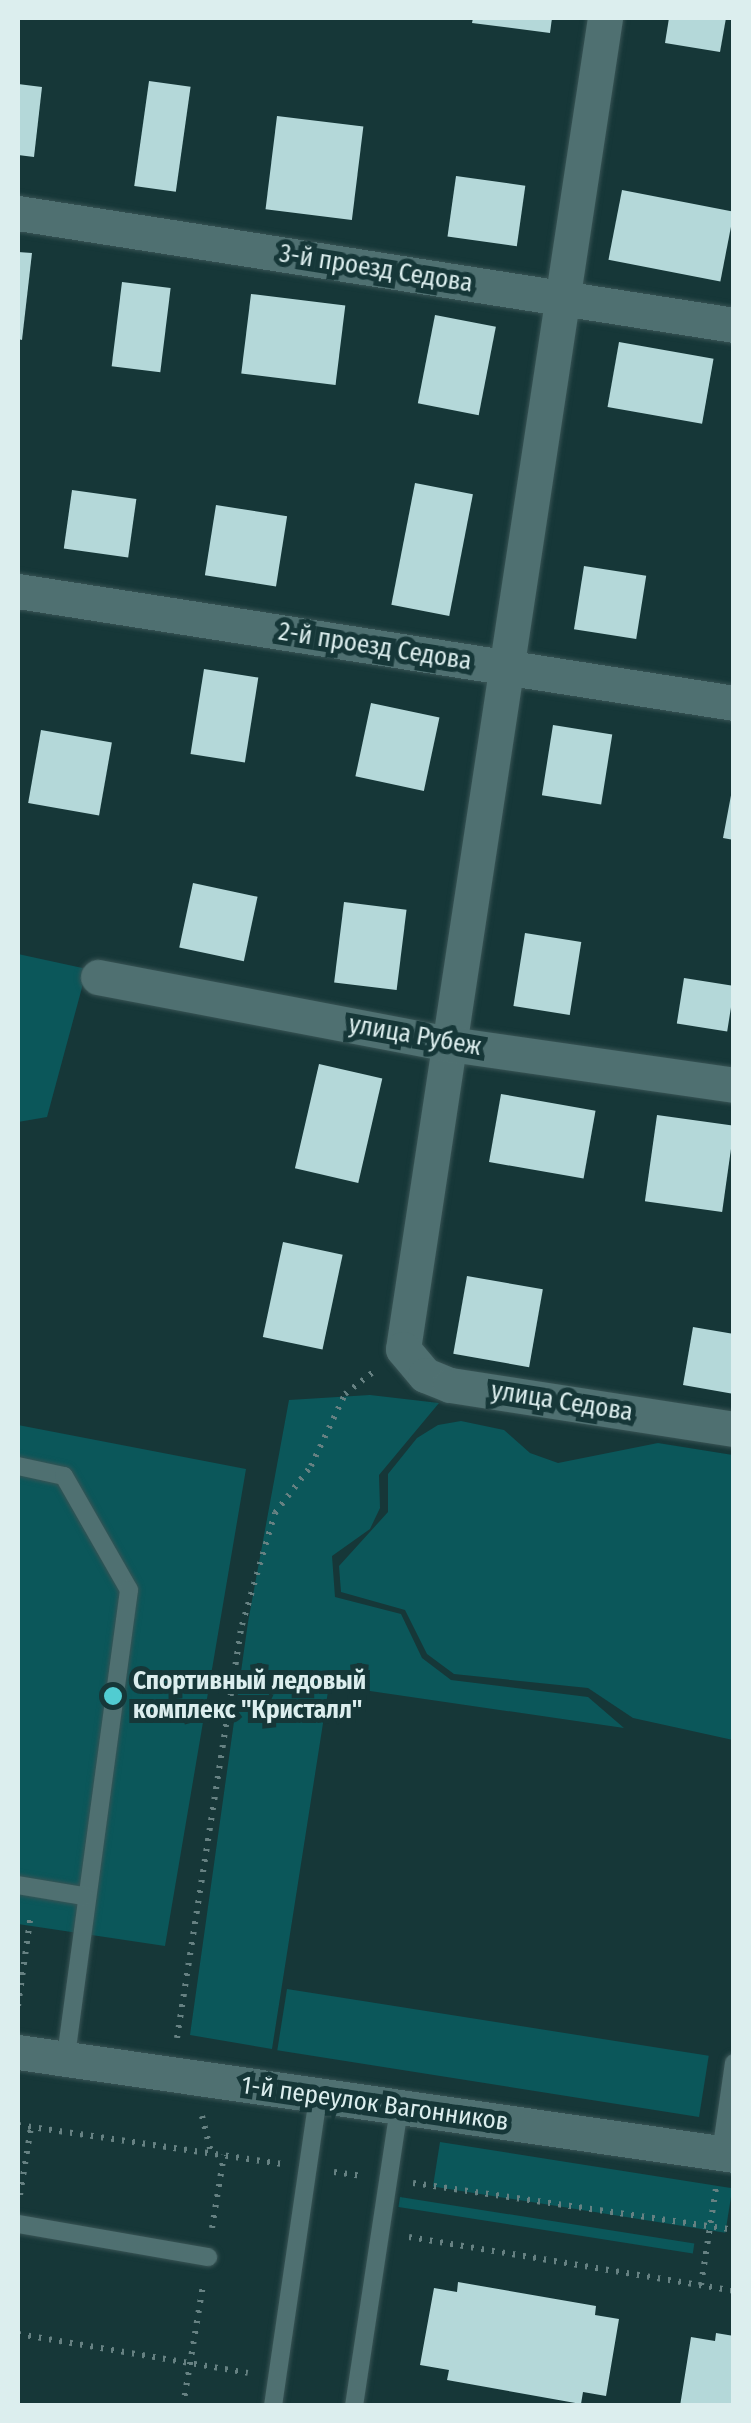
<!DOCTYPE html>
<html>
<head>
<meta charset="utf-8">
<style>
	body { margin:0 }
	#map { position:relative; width:751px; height:2423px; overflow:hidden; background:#163738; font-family:"Fira Sans Condensed",sans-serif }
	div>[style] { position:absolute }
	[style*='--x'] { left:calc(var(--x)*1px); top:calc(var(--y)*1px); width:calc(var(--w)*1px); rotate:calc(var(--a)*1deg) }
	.green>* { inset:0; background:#0b575a; transform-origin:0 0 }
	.building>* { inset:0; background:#b4d8d9; transform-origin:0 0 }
	.path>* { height:6px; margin-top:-3px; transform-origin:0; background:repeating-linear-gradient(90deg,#668182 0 2.5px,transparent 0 10.5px) }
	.roads { filter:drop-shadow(0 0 2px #395455) drop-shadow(0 0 2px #395455) }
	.service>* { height:18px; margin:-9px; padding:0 9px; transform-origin:9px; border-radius:9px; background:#4f7071 }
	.minor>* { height:35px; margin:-17.5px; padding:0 17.5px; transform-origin:17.5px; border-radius:17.5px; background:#4f7071 }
	.dots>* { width:28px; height:28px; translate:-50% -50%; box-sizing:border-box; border:5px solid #163738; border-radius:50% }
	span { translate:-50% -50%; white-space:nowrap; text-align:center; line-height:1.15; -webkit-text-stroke:10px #163738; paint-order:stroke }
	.street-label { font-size:25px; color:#dceeee }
	.poi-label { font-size:25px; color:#dceeee; font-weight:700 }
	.left { translate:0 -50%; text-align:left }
	.frame { position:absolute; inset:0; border:20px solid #dceeee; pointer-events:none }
</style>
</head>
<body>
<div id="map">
	<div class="green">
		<i style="clip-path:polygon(18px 954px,87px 969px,47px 1117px,18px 1122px)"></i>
		<i style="clip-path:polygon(370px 1395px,439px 1403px,379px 1475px,380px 1508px,370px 1529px,332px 1556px,335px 1597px,401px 1614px,422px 1658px,451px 1680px,588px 1697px,624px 1728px,329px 1685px,272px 2049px,190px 2035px,248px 1622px,289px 1400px)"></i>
		<i style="clip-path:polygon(461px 1421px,504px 1430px,530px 1453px,558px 1463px,658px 1443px,733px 1455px,733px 1740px,633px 1718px,588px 1688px,454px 1674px,427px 1654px,405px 1610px,341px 1592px,339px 1566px,388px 1512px,388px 1474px,417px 1438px,438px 1425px)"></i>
		<i style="clip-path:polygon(18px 1425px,246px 1469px,165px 1946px,18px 1924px)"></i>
		<i style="left:287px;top:1989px;width:427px;height:62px;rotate:9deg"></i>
		<i style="left:440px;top:2142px;width:296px;height:45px;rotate:9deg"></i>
		<i style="left:400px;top:2197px;width:298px;height:10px;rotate:9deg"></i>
	</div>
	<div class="building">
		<i style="clip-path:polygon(473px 18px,552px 18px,550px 33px,472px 23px)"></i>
		<i style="clip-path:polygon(669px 18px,726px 18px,720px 52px,665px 43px)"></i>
		<i style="left:149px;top:81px;width:42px;height:106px;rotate:8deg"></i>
		<i style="clip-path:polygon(18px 84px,42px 87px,34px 157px,18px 155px)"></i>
		<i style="left:277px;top:116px;width:87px;height:94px;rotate:7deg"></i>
		<i style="left:456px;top:176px;width:70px;height:61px;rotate:8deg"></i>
		<i style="left:622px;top:190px;width:114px;height:71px;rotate:11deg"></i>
		<i style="clip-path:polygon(18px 252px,32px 253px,22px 340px,18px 339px)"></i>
		<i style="left:122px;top:282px;width:49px;height:85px;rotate:7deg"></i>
		<i style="left:251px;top:294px;width:95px;height:80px;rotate:7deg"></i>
		<i style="left:435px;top:315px;width:62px;height:90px;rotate:11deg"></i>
		<i style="left:619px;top:342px;width:96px;height:66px;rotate:10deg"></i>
		<i style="left:415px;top:483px;width:59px;height:124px;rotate:11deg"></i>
		<i style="left:72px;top:490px;width:65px;height:59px;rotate:8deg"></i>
		<i style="left:216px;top:505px;width:72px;height:71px;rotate:9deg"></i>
		<i style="left:584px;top:566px;width:63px;height:64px;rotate:9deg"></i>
		<i style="left:204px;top:669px;width:55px;height:86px;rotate:9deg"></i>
		<i style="left:371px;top:703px;width:70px;height:75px;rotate:12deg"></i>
		<i style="left:553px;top:725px;width:60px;height:71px;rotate:9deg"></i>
		<i style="left:41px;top:730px;width:72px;height:74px;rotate:10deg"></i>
		<i style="clip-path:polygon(732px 790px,734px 791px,734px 840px,723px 838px)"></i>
		<i style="left:193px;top:883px;width:66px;height:66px;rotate:12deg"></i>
		<i style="left:344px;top:902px;width:63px;height:81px;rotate:7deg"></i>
		<i style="left:525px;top:933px;width:57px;height:74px;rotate:9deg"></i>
		<i style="left:684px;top:978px;width:51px;height:46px;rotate:9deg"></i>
		<i style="left:319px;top:1064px;width:65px;height:107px;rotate:13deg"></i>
		<i style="left:501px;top:1094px;width:96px;height:69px;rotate:10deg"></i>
		<i style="left:657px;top:1115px;width:78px;height:87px;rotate:8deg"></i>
		<i style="left:283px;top:1242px;width:61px;height:97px;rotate:12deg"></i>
		<i style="left:467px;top:1276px;width:77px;height:79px;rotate:10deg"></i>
		<i style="clip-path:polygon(693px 1327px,734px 1334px,734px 1394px,683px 1385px)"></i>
		<i style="clip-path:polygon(458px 2282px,596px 2306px,595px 2315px,619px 2319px,606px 2396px,583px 2392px,581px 2404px,447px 2380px,449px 2370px,420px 2365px,434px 2288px,457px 2292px)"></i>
		<i style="clip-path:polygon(716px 2333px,734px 2336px,734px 2406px,680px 2406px,691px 2337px,715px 2341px)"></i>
	</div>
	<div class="path">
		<i style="--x:18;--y:2006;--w:94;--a:-82"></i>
		<i style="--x:177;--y:2038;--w:418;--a:-81.1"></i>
		<i style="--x:242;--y:1625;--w:117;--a:-73.6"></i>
		<i style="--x:275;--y:1513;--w:59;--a:-52.5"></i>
		<i style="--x:311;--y:1466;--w:80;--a:-64.7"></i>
		<i style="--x:345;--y:1394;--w:39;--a:-38"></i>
		<i style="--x:202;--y:2116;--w:38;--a:76"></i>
		<i style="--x:18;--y:2125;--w:267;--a:8.4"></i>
		<i style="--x:334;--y:2172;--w:27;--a:8"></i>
		<i style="--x:413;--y:2183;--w:324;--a:8.3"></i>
		<i style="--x:20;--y:2195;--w:69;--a:-80.8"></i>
		<i style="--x:212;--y:2228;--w:74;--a:-80.7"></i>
		<i style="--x:409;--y:2237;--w:329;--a:9.4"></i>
		<i style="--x:701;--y:2285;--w:98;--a:-81.2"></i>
		<i style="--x:18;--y:2334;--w:233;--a:9.6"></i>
		<i style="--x:183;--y:2406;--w:123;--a:-80.6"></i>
	</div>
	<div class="roads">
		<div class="service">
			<i style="--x:18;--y:1466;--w:47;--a:12.3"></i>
			<i style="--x:64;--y:1476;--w:131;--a:60.3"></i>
			<i style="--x:129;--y:1590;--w:472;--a:97.7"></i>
			<i style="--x:18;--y:1885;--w:67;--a:9.5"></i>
			<i style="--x:721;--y:2153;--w:91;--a:-81.8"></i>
			<i style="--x:18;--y:2224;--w:193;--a:9.9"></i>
			<i style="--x:273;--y:2406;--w:311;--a:-81.7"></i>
			<i style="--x:354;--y:2406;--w:302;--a:-81.4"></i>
		</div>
		<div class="minor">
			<i style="--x:605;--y:18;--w:1346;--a:98.63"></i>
			<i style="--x:403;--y:1349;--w:34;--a:50"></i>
			<i style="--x:425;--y:1375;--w:27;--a:22"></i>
			<i style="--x:450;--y:1385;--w:287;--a:8.8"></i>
			<i style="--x:18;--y:213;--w:725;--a:8.89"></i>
			<i style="--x:18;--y:591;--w:725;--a:8.89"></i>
			<i style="--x:98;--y:977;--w:358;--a:10.8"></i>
			<i style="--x:450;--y:1044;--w:287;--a:8.2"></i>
			<i style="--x:18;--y:2052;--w:723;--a:8.19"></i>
		</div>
	</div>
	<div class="dots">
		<i style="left:113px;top:1696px;background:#51ccd1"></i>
	</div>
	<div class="street-label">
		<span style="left:376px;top:269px;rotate:9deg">3-й проезд Седова</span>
		<span style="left:375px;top:647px;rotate:9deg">2-й проезд Седова</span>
		<span style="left:415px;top:1036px;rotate:10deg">улица Рубеж</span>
		<span style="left:562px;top:1402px;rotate:9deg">улица Седова</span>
		<span style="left:375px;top:2104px;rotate:8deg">1-й переулок Вагонников</span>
	</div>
	<div class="poi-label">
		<span class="left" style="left:133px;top:1696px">Спортивный ледовый<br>комплекс "Кристалл"</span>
	</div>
	<div class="frame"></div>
</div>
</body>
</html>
